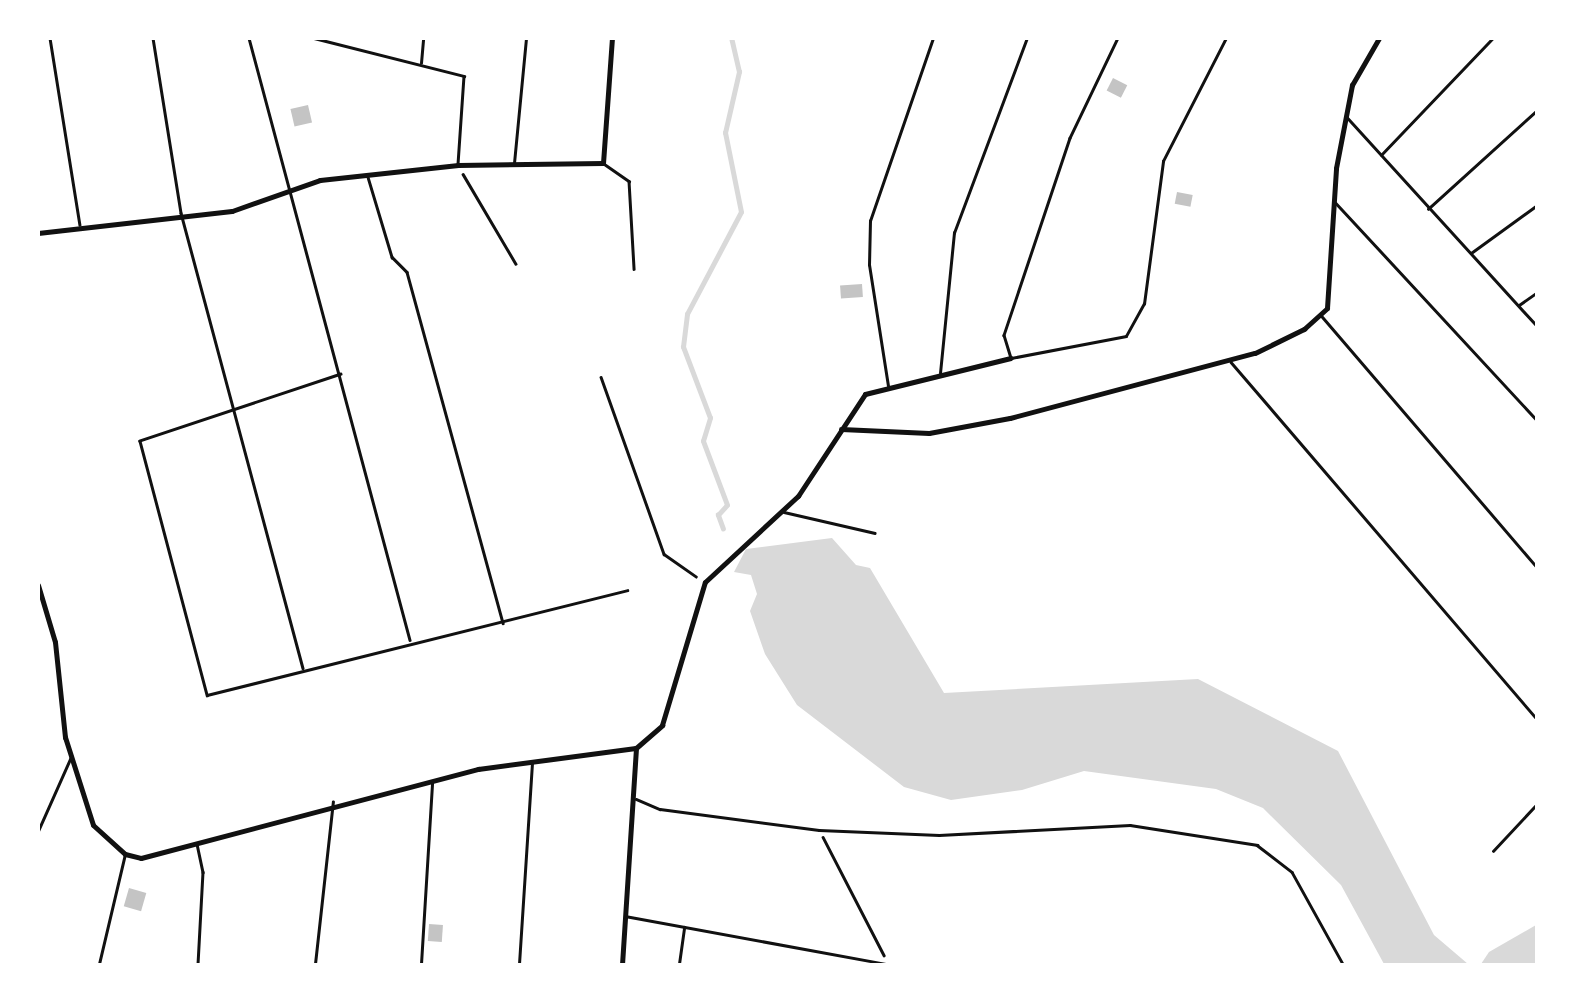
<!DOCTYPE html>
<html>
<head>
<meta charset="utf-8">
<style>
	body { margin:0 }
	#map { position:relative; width:1575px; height:1003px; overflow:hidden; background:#fff; font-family:"Roboto Serif",serif }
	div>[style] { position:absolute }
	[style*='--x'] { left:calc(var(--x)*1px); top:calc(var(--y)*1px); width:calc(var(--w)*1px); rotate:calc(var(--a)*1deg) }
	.water>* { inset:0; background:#d9d9d9 }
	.stream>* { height:4.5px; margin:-2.25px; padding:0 2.25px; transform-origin:2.25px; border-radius:2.25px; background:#d9d9d9 }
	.building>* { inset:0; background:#c4c4c4; transform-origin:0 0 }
	.path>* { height:2.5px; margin:-1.25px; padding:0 1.25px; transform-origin:1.25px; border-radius:1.25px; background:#111 }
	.service>* { height:2.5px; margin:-1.25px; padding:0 1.25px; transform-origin:1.25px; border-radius:1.25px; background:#111 }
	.minor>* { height:5px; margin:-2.5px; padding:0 2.5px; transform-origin:2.5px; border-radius:2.5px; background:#111 }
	span { translate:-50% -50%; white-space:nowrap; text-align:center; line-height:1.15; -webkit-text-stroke:6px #fff; paint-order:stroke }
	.frame { position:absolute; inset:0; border:40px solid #fff; pointer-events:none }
</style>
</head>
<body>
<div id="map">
	<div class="water">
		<i style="clip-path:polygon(832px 538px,856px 565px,870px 568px,944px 693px,1198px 679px,1338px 751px,1434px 935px,1468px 964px,1384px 964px,1341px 885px,1263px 808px,1216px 789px,1084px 771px,1022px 790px,951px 800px,904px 787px,797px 705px,765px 654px,750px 611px,757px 594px,751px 575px,734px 572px,746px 549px)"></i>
		<i style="clip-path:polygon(1536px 925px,1536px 964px,1481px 964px,1489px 952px)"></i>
	</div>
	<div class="stream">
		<i style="--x:723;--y:529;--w:15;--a:-110"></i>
		<i style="--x:718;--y:515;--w:13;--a:-48"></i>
		<i style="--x:727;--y:505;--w:68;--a:-110.6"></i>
		<i style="--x:703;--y:441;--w:24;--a:-73"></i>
		<i style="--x:710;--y:418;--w:76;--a:-110.8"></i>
		<i style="--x:683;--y:347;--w:33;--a:-83"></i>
		<i style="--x:687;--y:314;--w:115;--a:-62.1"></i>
		<i style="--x:741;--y:212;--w:81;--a:-101.4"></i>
		<i style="--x:725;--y:133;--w:63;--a:-77.1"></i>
		<i style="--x:739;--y:72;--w:35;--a:-103"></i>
	</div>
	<div class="building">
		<i style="left:1113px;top:78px;width:16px;height:14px;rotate:27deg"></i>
		<i style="left:308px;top:105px;width:18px;height:18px;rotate:77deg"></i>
		<i style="left:1177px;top:192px;width:16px;height:12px;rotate:11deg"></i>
		<i style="left:862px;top:284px;width:13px;height:22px;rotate:86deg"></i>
		<i style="left:129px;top:888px;width:18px;height:19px;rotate:16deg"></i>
		<i style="left:429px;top:924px;width:14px;height:17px;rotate:4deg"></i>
	</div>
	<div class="path">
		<i style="--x:463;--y:174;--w:104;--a:59.5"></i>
		<i style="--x:601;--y:377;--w:188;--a:70.4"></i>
		<i style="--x:664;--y:554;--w:39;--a:35"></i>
		<i style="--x:823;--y:837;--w:133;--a:62.7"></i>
	</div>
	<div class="service">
		<i style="--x:50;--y:38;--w:189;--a:80.9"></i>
		<i style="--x:153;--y:38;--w:177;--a:80.9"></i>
		<i style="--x:181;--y:213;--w:471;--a:75"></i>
		<i style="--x:249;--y:38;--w:623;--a:75.03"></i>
		<i style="--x:314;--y:38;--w:155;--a:14.2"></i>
		<i style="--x:464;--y:76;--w:87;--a:93.9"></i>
		<i style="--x:1118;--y:38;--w:111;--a:115.6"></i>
		<i style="--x:1070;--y:138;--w:208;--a:108.5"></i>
		<i style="--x:1004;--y:335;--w:24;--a:73"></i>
		<i style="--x:1011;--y:358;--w:117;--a:-10.8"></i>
		<i style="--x:1126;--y:336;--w:37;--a:-61"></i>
		<i style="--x:1144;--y:304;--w:144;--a:-82.4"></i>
		<i style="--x:1163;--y:161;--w:138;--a:-62.9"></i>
		<i style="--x:421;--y:63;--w:25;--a:-85"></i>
		<i style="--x:1346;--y:116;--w:282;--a:47.7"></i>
		<i style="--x:1381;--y:155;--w:162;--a:-46.3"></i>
		<i style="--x:514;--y:163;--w:126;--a:-84.5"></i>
		<i style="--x:603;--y:163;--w:32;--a:35"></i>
		<i style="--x:629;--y:181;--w:88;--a:86.7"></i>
		<i style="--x:368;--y:177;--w:84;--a:73.3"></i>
		<i style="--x:392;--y:257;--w:21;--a:45"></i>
		<i style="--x:407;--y:272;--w:364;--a:74.7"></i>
		<i style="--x:1335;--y:202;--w:296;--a:47.2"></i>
		<i style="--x:1428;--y:209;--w:146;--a:-42.2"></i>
		<i style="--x:1471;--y:253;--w:80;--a:-35.9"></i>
		<i style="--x:1519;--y:305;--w:21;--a:-35"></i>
		<i style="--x:1320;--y:314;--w:332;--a:49.4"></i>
		<i style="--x:1231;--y:362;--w:469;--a:49.4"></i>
		<i style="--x:940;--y:373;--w:141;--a:-84.3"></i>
		<i style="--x:954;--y:233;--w:208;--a:-69.5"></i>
		<i style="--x:341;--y:374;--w:212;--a:161.6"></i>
		<i style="--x:140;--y:441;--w:263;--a:75.2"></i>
		<i style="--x:207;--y:695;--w:433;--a:-14"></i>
		<i style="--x:888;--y:386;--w:122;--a:-98.9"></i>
		<i style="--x:869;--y:265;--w:44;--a:-88.7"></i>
		<i style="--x:870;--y:221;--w:194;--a:-71"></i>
		<i style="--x:784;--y:512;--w:93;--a:13"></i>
		<i style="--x:636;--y:799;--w:26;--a:23"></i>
		<i style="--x:660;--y:809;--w:160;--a:7.5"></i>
		<i style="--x:819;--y:830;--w:120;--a:2.4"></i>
		<i style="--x:939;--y:835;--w:191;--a:-3"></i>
		<i style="--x:1130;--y:825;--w:129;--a:8.9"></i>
		<i style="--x:1257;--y:845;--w:44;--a:37.6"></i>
		<i style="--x:1292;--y:872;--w:105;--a:61"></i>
		<i style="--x:38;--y:831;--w:81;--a:-66"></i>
		<i style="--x:197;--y:844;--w:29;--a:78"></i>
		<i style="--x:203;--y:872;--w:92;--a:93.1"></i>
		<i style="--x:1493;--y:851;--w:63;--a:-46.9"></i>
		<i style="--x:625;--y:916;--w:266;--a:10.4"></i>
		<i style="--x:99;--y:964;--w:113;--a:-76.7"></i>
		<i style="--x:315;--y:964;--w:163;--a:-83.7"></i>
		<i style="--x:421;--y:964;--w:181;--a:-86.5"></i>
		<i style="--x:519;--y:964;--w:200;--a:-86.3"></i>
		<i style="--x:679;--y:964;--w:37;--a:-82"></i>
	</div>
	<div class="minor">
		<i style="--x:38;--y:233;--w:195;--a:-6.5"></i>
		<i style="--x:232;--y:211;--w:93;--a:-19.4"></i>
		<i style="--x:320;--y:180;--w:139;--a:-6.2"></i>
		<i style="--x:458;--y:165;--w:145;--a:-0.8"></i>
		<i style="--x:603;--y:163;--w:125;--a:-85.9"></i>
		<i style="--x:841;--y:429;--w:88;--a:2.6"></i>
		<i style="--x:929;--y:433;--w:82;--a:-10.5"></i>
		<i style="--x:1010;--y:418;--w:253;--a:-14.9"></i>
		<i style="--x:1255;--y:353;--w:55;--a:-26.1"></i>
		<i style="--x:1304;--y:329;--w:31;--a:-42"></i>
		<i style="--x:1327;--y:308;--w:140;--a:-86.3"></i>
		<i style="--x:1336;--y:168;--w:85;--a:-79.1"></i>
		<i style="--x:1352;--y:85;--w:54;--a:-60.1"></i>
		<i style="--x:38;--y:585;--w:59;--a:73.4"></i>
		<i style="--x:55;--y:642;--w:96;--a:84"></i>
		<i style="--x:65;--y:737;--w:92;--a:72.3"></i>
		<i style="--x:93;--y:825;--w:43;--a:42.2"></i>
		<i style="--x:125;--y:854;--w:16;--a:14"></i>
		<i style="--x:141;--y:858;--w:349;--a:-14.8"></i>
		<i style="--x:478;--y:769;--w:159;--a:-7.6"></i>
		<i style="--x:636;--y:748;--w:216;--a:93.7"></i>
		<i style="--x:636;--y:748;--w:35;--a:-41"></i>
		<i style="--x:662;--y:725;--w:149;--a:-73.3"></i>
		<i style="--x:705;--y:582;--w:127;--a:-42.8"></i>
		<i style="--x:798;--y:496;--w:122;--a:-56.7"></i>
		<i style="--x:865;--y:394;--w:150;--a:-13.9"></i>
	</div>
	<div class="frame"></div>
</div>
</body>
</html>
